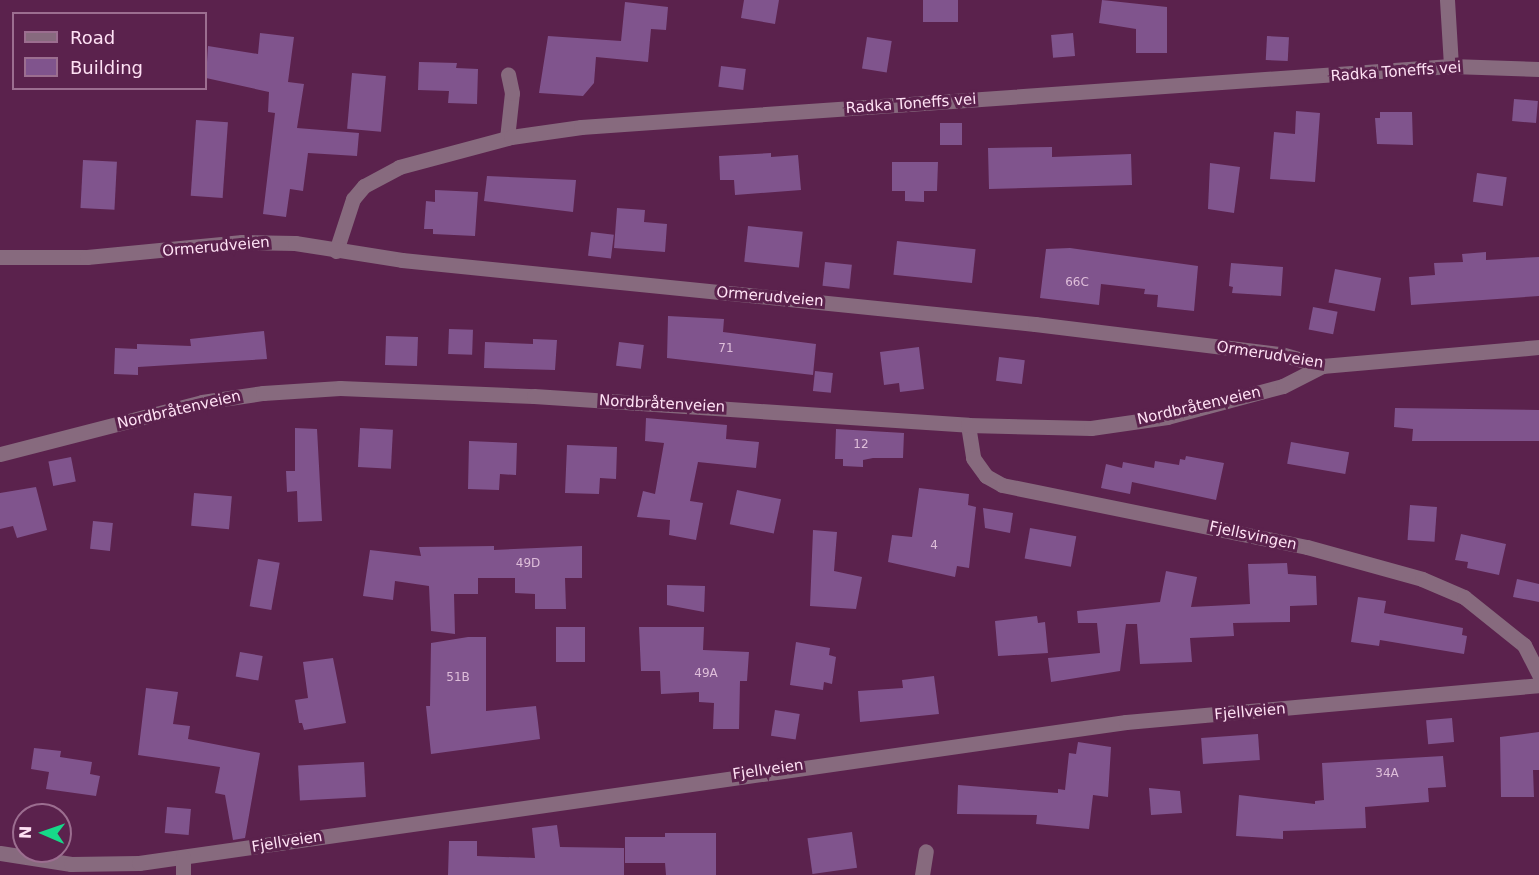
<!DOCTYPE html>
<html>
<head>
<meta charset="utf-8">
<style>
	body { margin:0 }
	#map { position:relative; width:1539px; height:875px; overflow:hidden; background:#5b224d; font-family:"DejaVu Sans",sans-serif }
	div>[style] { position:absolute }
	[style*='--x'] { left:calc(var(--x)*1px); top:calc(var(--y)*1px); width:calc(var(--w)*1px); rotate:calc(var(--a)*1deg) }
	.building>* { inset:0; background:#80548d; transform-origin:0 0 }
	.minor>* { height:15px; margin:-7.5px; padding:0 7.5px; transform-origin:7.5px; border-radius:7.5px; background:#876a7e }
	span { translate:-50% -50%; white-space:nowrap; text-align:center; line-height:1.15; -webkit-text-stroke:6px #5b224d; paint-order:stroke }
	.number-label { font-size:12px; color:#debeda }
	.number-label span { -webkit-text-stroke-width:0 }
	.street-label { font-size:15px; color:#fee1f4 }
	.legend { position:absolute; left:12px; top:12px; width:195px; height:78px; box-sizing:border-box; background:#5b224d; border:2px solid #9c6e90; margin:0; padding:8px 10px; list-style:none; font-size:18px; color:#fee1f4 }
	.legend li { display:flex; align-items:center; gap:12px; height:30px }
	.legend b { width:30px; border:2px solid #9c6e90 }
	.north { position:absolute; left:12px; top:803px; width:60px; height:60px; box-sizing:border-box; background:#5b224d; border:2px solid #9c6e90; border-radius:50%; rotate:272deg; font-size:16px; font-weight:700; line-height:24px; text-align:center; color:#fee1f4 }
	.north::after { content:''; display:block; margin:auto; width:21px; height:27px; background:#16d989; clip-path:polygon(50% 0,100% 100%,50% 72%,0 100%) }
</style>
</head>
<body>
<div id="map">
	<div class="building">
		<i style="clip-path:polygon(744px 0,779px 0,775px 24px,741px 18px)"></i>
		<i style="left:923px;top:0;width:35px;height:22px"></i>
		<i style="clip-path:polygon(1102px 0,1167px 7px,1167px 53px,1136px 53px,1136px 29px,1099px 23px)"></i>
		<i style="clip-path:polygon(625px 2px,668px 7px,666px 30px,651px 29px,648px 62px,596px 57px,594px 83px,583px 96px,539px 93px,548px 36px,621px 41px)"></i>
		<i style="clip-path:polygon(260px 33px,294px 37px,288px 82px,304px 84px,297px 128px,359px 133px,357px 156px,308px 153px,303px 191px,290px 189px,286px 217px,263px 214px,275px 113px,268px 112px,269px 92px,206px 78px,208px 46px,258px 54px)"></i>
		<i style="left:1073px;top:33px;width:23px;height:22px;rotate:85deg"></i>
		<i style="left:1267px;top:36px;width:22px;height:24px;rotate:3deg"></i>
		<i style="left:867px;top:37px;width:25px;height:32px;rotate:9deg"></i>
		<i style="clip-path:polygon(419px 62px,457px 63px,456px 68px,478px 69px,477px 104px,448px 103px,449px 91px,418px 90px)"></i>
		<i style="left:721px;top:66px;width:25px;height:21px;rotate:7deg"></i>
		<i style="left:352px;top:73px;width:34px;height:56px;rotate:5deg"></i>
		<i style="left:1514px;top:99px;width:24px;height:22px;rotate:5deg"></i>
		<i style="clip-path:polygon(1296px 111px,1320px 113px,1315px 182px,1270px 179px,1274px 132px,1295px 134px)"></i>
		<i style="clip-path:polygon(1380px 112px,1412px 112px,1413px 145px,1377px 144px,1375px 118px,1380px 118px)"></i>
		<i style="left:196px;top:120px;width:32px;height:76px;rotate:4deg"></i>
		<i style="left:940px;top:123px;width:22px;height:22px"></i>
		<i style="clip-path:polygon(1052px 147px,1052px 157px,1131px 154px,1132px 185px,989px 189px,988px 148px)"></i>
		<i style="clip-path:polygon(771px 153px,771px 157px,798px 155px,801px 190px,735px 195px,734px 180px,720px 180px,719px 156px)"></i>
		<i style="left:83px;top:160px;width:34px;height:48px;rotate:3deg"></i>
		<i style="clip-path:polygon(892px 162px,938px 162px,937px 191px,924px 191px,924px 202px,905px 201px,905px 191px,892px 191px)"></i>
		<i style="clip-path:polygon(1210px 163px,1240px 167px,1234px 213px,1208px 209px)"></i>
		<i style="left:1477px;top:173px;width:30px;height:29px;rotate:8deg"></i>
		<i style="clip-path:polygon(487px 176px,576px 180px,573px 212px,484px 201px)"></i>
		<i style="clip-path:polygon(435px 190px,478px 192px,475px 236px,433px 234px,433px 229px,424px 229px,426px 201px,435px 202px)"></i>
		<i style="clip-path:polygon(617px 208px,645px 210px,644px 222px,667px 224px,665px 252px,614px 248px)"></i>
		<i style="left:748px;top:226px;width:55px;height:36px;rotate:6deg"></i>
		<i style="left:591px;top:232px;width:23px;height:24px;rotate:7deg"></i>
		<i style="left:897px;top:241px;width:79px;height:34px;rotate:6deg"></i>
		<i style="clip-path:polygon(1070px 248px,1198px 266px,1194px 311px,1157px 307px,1158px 295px,1144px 294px,1145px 289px,1101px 284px,1099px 305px,1040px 298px,1046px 249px)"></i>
		<i style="clip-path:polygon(1486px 252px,1486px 260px,1539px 257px,1539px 296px,1411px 305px,1409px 277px,1435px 275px,1434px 263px,1463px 262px,1462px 254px)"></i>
		<i style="left:825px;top:262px;width:27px;height:24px;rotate:6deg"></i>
		<i style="clip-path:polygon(1231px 263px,1283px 267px,1281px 296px,1232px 293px,1233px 287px,1229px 286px)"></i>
		<i style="left:1335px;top:269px;width:47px;height:34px;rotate:11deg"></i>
		<i style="left:1313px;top:307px;width:25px;height:23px;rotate:11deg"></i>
		<i style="clip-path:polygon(668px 316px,724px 319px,723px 332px,816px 344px,813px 375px,667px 358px)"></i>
		<i style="left:449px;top:329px;width:24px;height:25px;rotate:2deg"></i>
		<i style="clip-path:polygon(264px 331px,267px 359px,138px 367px,138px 375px,114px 374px,115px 348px,137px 349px,137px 344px,191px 346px,190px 339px)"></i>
		<i style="left:386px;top:336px;width:32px;height:29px;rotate:2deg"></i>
		<i style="clip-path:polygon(533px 339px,557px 340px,555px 370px,484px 368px,485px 342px,533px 344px)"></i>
		<i style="left:619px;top:342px;width:25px;height:24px;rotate:7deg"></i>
		<i style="clip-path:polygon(919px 347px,924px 389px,900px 392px,899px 383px,884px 385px,880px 352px)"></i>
		<i style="left:999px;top:357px;width:26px;height:24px;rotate:7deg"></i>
		<i style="left:815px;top:371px;width:18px;height:20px;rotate:6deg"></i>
		<i style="clip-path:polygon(1395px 408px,1539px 410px,1539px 441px,1412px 441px,1413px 429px,1394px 427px)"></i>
		<i style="clip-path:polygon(646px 418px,727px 425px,726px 439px,759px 442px,756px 468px,698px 462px,690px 501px,703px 503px,696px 540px,669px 535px,670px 520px,637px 517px,643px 491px,655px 494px,664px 443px,645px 441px)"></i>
		<i style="clip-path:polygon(295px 428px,317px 429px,322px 521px,298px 522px,297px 491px,287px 492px,286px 471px,295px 471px)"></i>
		<i style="left:360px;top:428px;width:33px;height:39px;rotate:3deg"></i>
		<i style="clip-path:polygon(836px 429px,904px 433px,903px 458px,873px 458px,863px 460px,863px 467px,843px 466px,843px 459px,835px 459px)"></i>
		<i style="clip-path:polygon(469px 441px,517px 443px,516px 475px,500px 474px,499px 490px,468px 489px)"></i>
		<i style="left:1291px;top:442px;width:59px;height:22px;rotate:10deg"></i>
		<i style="clip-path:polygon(567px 445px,617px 447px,616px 479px,600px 478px,599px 494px,565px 493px)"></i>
		<i style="clip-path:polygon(1186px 456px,1224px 463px,1216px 500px,1132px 482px,1130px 494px,1101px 488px,1106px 464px,1122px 468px,1123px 462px,1154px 468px,1155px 461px,1179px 465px,1180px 459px,1185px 460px)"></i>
		<i style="left:71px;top:457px;width:25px;height:23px;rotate:79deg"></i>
		<i style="clip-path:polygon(36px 487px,47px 530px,17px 538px,13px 526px,0 529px,0 493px)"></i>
		<i style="clip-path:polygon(919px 488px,969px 494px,968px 505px,976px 507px,969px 568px,957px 566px,955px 577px,888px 562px,892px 535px,912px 537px)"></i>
		<i style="left:737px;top:490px;width:45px;height:35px;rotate:12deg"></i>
		<i style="left:194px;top:493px;width:38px;height:33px;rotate:5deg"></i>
		<i style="left:1410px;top:505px;width:27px;height:35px;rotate:4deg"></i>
		<i style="clip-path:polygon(983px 508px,1013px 513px,1010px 533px,985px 528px)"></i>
		<i style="left:93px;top:521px;width:20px;height:28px;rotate:6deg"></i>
		<i style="left:1030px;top:528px;width:47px;height:31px;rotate:10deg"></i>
		<i style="clip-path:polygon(813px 530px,837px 532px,834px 571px,862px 577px,856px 609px,810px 606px)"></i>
		<i style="clip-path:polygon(1461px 534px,1506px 544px,1499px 575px,1467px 568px,1468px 562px,1455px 560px)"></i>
		<i style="clip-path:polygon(494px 546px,494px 550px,582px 546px,582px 578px,565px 578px,566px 609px,535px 609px,535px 594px,515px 593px,515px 578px,478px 578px,478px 594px,454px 594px,455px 634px,431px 631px,429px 586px,395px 581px,393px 600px,363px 596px,370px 550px,421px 556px,419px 547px)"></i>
		<i style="left:258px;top:559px;width:22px;height:48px;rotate:10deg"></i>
		<i style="clip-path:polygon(1287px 563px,1288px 574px,1316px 576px,1317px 605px,1290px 606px,1290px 622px,1233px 623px,1234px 636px,1190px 638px,1192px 662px,1140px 664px,1137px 624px,1126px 624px,1120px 671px,1051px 682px,1048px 658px,1100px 653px,1097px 623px,1078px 623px,1077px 611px,1160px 602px,1166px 571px,1197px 577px,1191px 607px,1250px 604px,1248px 564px)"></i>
		<i style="clip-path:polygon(1517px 579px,1539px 584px,1539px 602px,1513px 597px)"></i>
		<i style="clip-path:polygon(667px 585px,705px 586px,704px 612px,667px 605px)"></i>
		<i style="clip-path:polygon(1358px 597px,1386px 601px,1384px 613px,1463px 628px,1462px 635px,1467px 636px,1464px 654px,1380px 640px,1379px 646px,1351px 642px)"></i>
		<i style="clip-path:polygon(1037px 616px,1038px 623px,1045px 622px,1048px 653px,998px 656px,995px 621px)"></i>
		<i style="left:556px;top:627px;width:29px;height:35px"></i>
		<i style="clip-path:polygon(639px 627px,704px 627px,703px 650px,749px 652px,747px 681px,740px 681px,739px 729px,713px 729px,714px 703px,699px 702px,699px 692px,661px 694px,660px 671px,641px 671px)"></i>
		<i style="clip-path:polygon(468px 637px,486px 637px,486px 711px,536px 706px,540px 739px,431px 754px,426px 706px,430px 706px,431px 643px)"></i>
		<i style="clip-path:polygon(796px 642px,830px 648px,829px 655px,836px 657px,832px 684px,824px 682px,823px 690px,790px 685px)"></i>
		<i style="left:240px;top:652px;width:23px;height:25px;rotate:10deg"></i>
		<i style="clip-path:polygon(333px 658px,346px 723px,304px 730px,302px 723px,299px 723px,295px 700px,308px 698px,303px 662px)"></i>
		<i style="clip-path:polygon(934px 676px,939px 714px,860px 722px,858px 691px,903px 688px,902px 680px)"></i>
		<i style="clip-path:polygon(146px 688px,178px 692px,173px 724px,190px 726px,188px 739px,260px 753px,245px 838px,233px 840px,225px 795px,215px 793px,220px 767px,138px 755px)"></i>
		<i style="left:775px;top:710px;width:25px;height:26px;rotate:9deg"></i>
		<i style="left:1452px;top:718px;width:24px;height:26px;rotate:85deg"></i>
		<i style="clip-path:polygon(1539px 732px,1539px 770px,1533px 770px,1534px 797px,1501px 797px,1500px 737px)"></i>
		<i style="left:1258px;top:734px;width:26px;height:57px;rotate:86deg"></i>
		<i style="clip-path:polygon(1078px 742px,1111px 747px,1108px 797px,1093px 795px,1089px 829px,1036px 824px,1037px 815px,957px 814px,958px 785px,1058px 793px,1058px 789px,1065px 790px,1069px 753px,1076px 754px)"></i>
		<i style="clip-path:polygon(34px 748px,61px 751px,60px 757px,92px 762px,90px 774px,100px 776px,96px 796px,46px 789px,49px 772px,31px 769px)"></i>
		<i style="clip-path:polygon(1443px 756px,1446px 787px,1428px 788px,1429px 802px,1365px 807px,1366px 828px,1283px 831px,1283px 839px,1236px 836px,1239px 795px,1315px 804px,1315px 801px,1324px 800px,1322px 763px)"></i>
		<i style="left:364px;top:762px;width:35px;height:66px;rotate:87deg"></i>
		<i style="clip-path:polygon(1149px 788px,1180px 791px,1182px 813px,1151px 815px)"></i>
		<i style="left:167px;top:807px;width:24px;height:26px;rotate:5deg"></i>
		<i style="clip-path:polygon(557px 825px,560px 847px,624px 848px,624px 875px,448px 875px,449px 841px,477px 841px,477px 856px,535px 858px,532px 828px)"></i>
		<i style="left:852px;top:832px;width:36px;height:45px;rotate:82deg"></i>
		<i style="clip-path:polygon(665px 833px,716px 833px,716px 875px,666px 875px,665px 863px,625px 863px,625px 837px,665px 837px)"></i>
	</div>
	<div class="minor">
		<i style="--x:1447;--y:0;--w:66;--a:86.5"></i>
		<i style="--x:507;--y:138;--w:45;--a:-83.7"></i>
		<i style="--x:512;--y:93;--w:19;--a:-102"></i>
		<i style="--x:336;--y:251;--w:55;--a:-71.9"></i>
		<i style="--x:353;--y:199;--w:17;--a:-50"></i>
		<i style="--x:364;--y:186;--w:40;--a:-28"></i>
		<i style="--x:399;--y:167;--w:116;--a:-15"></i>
		<i style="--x:511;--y:137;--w:71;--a:-8.1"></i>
		<i style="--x:581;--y:127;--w:872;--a:-4.01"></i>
		<i style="--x:1451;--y:66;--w:88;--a:2"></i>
		<i style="--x:0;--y:257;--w:87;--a:0"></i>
		<i style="--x:87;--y:257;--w:156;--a:-5.5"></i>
		<i style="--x:242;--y:242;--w:53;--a:1.1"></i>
		<i style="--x:295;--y:243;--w:108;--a:9"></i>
		<i style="--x:402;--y:260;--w:636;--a:5.77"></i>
		<i style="--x:1035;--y:324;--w:248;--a:7"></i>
		<i style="--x:1281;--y:354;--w:43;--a:16.3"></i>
		<i style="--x:1322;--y:366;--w:218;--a:-5"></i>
		<i style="--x:968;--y:425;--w:33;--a:81"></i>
		<i style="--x:973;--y:458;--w:22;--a:54"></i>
		<i style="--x:986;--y:476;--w:18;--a:29"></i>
		<i style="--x:1002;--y:485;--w:311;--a:11.5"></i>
		<i style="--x:1307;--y:547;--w:119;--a:15.5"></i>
		<i style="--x:1422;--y:579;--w:46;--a:23.2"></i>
		<i style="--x:1464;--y:597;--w:77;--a:38.7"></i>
		<i style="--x:1524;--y:645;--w:34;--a:63"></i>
		<i style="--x:0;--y:454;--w:209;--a:-14.4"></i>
		<i style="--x:202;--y:402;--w:62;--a:-8.4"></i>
		<i style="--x:263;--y:393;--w:77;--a:-3.7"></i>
		<i style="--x:340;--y:388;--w:194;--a:2.4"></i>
		<i style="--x:534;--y:396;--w:435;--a:3.8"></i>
		<i style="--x:968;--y:425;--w:123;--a:1.4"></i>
		<i style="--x:1091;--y:428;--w:77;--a:-8.2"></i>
		<i style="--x:1167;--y:417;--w:120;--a:-15"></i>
		<i style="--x:1283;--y:386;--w:44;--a:-27.1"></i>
		<i style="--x:0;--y:853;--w:72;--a:8.8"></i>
		<i style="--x:71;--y:864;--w:68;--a:-0.8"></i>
		<i style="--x:139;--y:863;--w:997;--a:-8.13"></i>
		<i style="--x:1126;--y:722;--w:415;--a:-5.1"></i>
		<i style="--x:183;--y:875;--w:18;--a:-90"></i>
		<i style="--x:922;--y:875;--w:24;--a:-81"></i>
	</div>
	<div class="number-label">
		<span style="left:1077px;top:283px">66C</span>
		<span style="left:726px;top:349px">71</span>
		<span style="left:861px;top:445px">12</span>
		<span style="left:934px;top:546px">4</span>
		<span style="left:528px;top:564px">49D</span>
		<span style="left:706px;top:674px">49A</span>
		<span style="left:458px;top:678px">51B</span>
		<span style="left:1387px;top:774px">34A</span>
	</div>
	<div class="street-label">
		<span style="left:1396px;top:72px;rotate:-4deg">Radka Toneffs vei</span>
		<span style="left:911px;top:104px;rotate:-4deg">Radka Toneffs vei</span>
		<span style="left:216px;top:247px;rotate:-5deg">Ormerudveien</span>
		<span style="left:770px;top:297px;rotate:5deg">Ormerudveien</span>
		<span style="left:1270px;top:355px;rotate:9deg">Ormerudveien</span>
		<span style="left:662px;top:404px;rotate:3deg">Nordbråtenveien</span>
		<span style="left:1199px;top:406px;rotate:-13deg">Nordbråtenveien</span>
		<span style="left:179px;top:410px;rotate:-13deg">Nordbråtenveien</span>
		<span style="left:1253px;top:536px;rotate:12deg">Fjellsvingen</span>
		<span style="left:1250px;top:712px;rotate:-5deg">Fjellveien</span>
		<span style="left:768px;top:770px;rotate:-8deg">Fjellveien</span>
		<span style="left:287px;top:842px;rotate:-9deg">Fjellveien</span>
	</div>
	<ul class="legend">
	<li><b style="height:8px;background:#876a7e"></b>Road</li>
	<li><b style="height:16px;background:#80548d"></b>Building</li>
	</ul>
	<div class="north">N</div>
</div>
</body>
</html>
